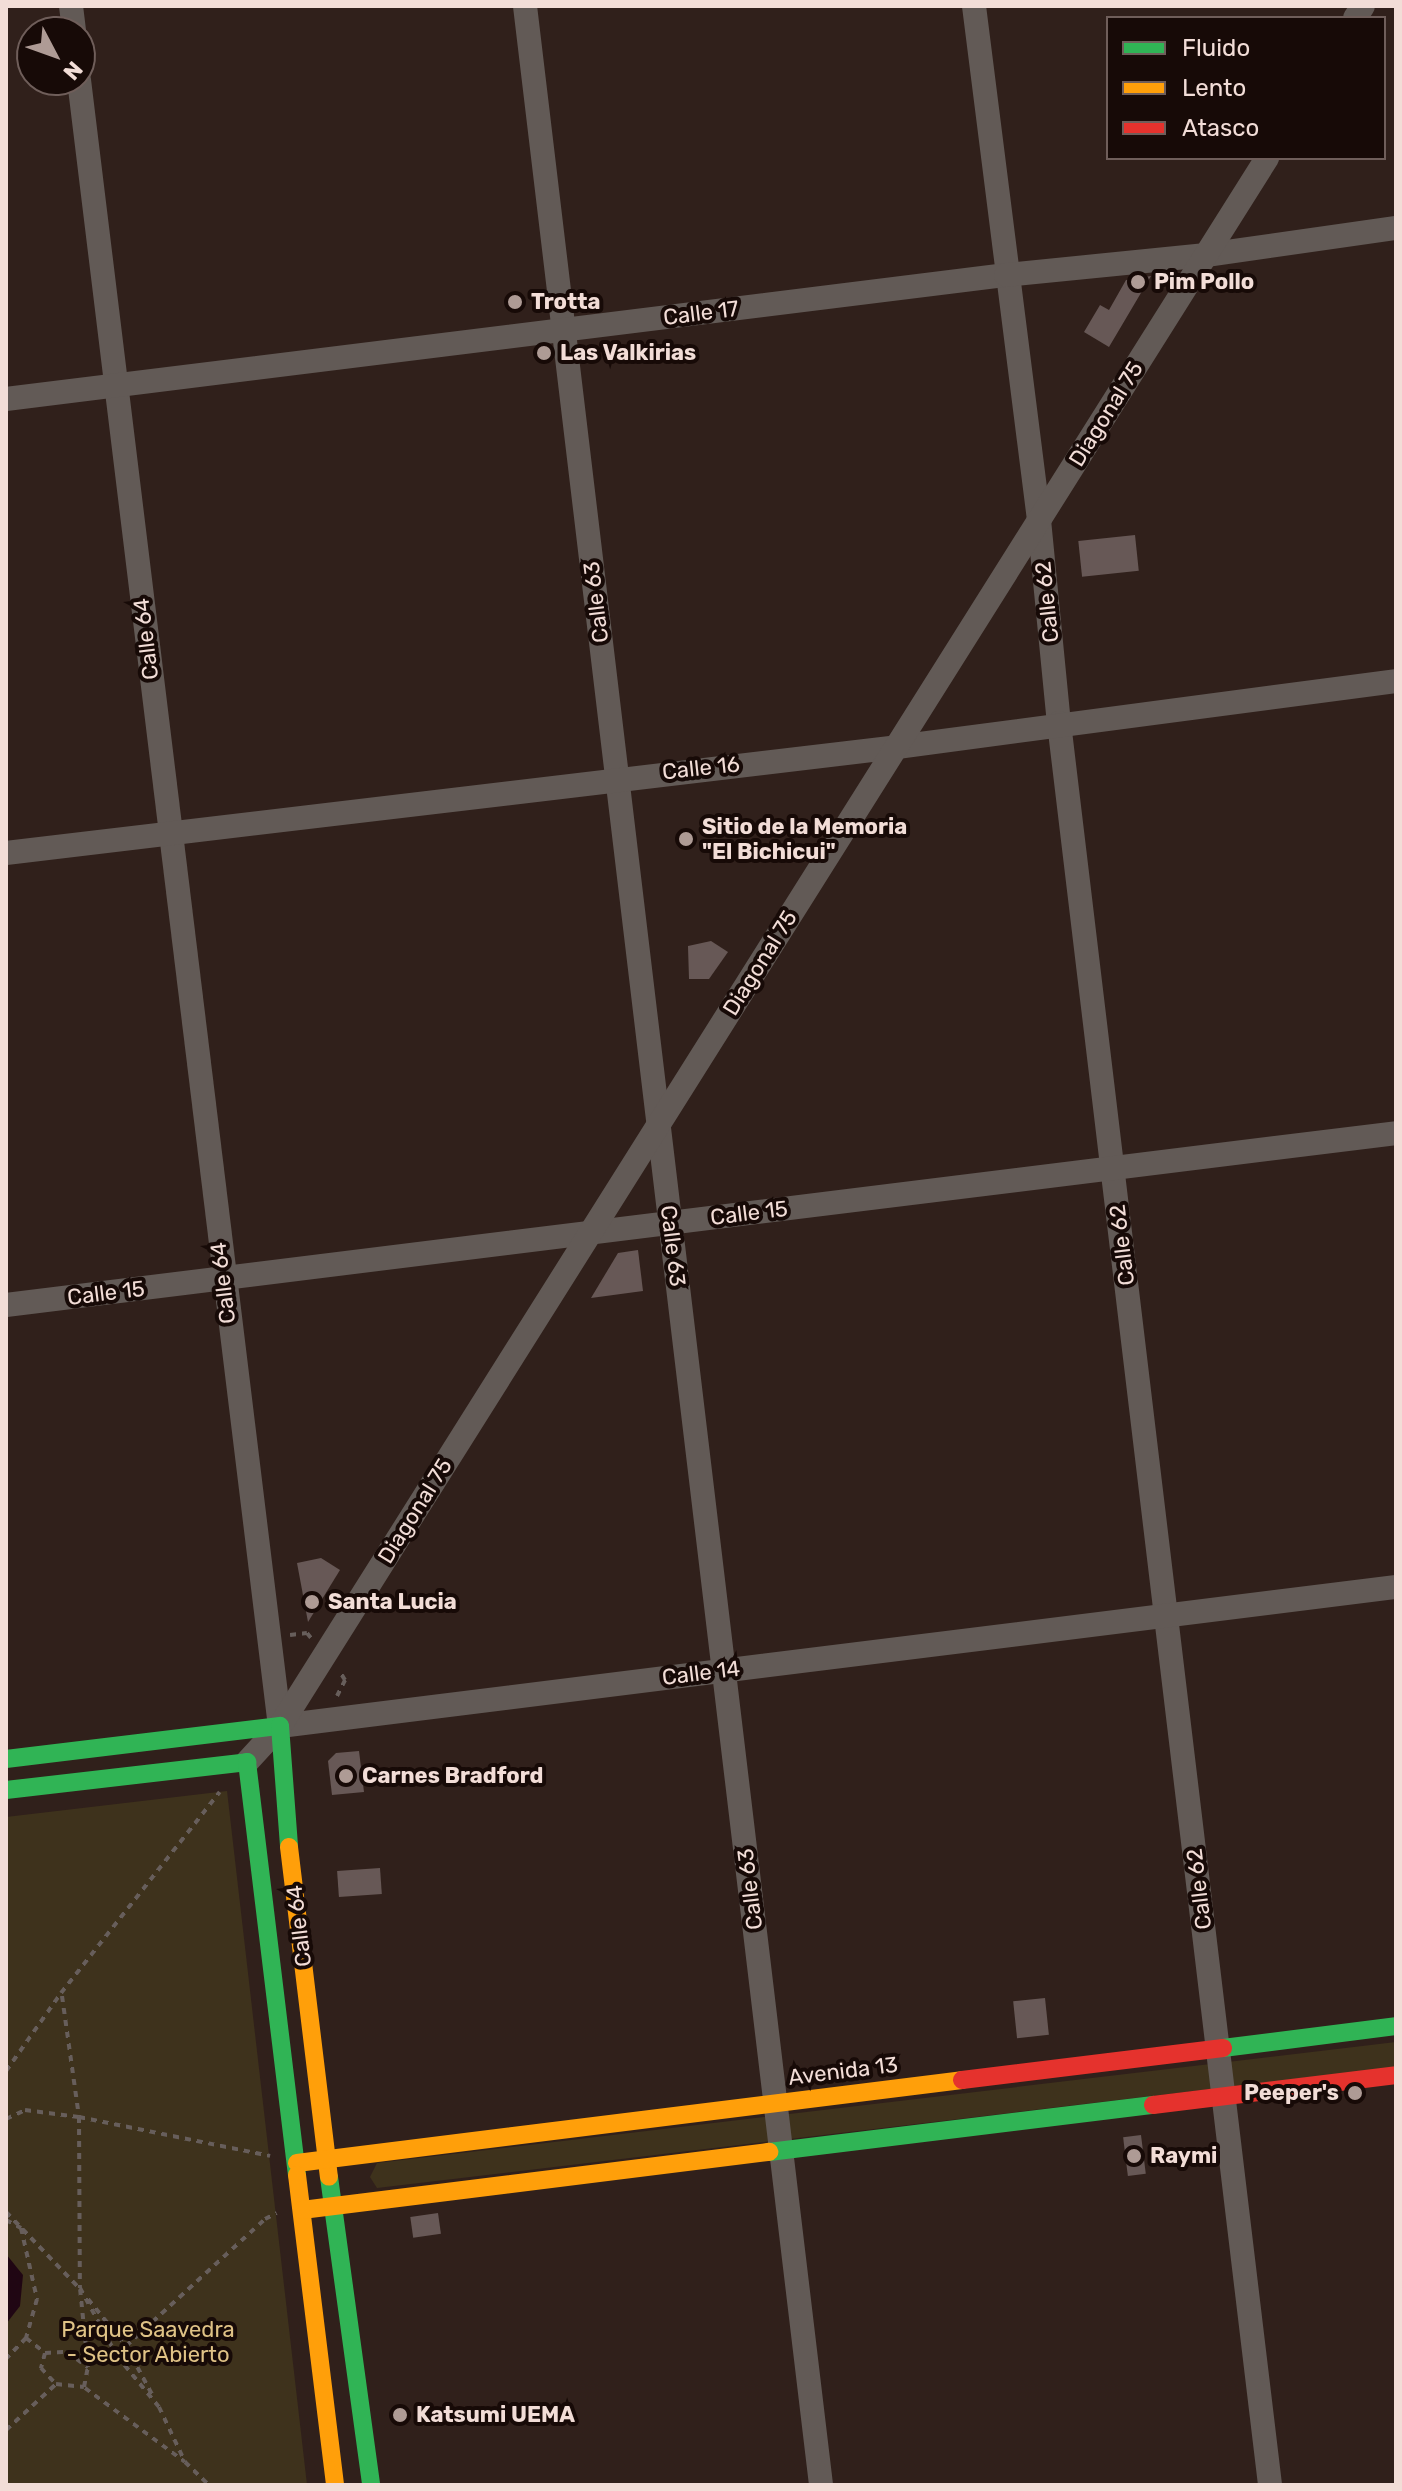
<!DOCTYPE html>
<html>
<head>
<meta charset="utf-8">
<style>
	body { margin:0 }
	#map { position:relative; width:1402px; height:2491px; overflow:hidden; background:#30201b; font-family:Rubik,sans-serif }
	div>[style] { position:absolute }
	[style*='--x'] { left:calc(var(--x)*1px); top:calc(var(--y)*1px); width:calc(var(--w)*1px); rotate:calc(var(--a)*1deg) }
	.green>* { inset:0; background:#3e321c }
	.water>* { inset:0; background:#200613 }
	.building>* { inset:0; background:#675856; transform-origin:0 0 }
	.path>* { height:4px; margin-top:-2px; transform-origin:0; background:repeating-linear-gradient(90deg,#675e5b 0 6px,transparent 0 12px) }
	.street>* { height:24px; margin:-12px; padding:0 12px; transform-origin:12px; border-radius:12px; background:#625a56 }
	.fast>* { height:18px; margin:-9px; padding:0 9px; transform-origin:9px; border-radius:9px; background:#30b455 }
	.slow>* { height:18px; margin:-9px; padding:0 9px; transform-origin:9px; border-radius:9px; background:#ff9f0a }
	.jam>* { height:18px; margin:-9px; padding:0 9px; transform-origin:9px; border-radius:9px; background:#e5322d }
	.dots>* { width:22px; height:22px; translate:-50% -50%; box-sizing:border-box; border:4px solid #170a07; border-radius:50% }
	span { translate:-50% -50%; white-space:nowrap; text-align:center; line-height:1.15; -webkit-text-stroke:8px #170a07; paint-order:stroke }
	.poi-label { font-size:22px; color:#f2ddd7; font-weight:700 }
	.left { translate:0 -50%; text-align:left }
	.right { translate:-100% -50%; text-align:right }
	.street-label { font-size:22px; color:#f2ddd7 }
	.park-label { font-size:22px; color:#dfc286 }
	.frame { position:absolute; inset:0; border:8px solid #f2ddd7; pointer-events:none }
	.legend { position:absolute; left:1106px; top:16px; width:280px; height:144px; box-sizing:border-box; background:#170a07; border:2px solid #6f5e5a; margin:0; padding:10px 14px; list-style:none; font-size:24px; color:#f2ddd7 }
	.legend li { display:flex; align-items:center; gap:16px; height:40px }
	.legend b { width:40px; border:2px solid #6f5e5a }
	.north { position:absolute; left:16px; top:16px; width:80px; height:80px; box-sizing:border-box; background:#170a07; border:2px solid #6f5e5a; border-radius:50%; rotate:131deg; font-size:22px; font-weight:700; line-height:32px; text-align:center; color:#f2ddd7 }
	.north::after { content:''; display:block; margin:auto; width:28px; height:36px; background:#ae9b95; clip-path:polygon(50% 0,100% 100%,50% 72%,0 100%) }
</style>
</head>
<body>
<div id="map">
	<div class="green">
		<i style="clip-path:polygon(227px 1791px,307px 2485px,6px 2485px,6px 1817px)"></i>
		<i style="clip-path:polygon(1396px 2042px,1396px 2067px,377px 2188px,370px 2177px,377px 2163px)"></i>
	</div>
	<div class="water">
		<i style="clip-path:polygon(6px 2254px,23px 2275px,20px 2306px,6px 2324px)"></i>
	</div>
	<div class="building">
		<i style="clip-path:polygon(1151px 276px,1109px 347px,1084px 332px,1100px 305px,1109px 310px,1126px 280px)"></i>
		<i style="left:1135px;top:535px;width:36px;height:57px;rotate:84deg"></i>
		<i style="clip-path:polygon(711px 941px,728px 952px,709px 979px,689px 979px,688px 946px)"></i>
		<i style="clip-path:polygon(638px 1250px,643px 1291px,591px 1298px,618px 1253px)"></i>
		<i style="clip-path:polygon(321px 1558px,340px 1570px,308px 1622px,297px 1563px)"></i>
		<i style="clip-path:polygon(359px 1751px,364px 1792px,332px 1795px,328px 1761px,336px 1753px)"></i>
		<i style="left:380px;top:1868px;width:26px;height:43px;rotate:86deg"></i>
		<i style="left:1045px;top:1998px;width:37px;height:32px;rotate:84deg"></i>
		<i style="left:1141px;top:2135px;width:39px;height:18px;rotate:83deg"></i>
		<i style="left:438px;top:2213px;width:21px;height:28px;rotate:82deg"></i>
	</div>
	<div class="path">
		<i style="--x:290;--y:1635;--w:17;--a:-7"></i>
		<i style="--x:307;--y:1633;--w:6;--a:51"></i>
		<i style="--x:337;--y:1696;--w:18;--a:-63"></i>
		<i style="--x:345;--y:1680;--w:9;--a:-122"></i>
		<i style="--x:62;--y:1996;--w:122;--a:82"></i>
		<i style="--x:79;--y:2117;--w:171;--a:89.7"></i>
		<i style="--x:6;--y:2071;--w:95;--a:-54.8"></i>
		<i style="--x:61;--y:1993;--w:256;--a:-51.7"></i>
		<i style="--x:6;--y:2119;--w:21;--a:-25"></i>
		<i style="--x:25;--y:2110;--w:54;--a:7.4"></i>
		<i style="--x:79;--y:2117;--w:195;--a:11.5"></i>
		<i style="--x:6;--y:2212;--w:107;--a:46.1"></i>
		<i style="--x:6;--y:2220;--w:17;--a:28"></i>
		<i style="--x:21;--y:2228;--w:73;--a:77.3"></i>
		<i style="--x:37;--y:2299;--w:41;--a:105.8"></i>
		<i style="--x:26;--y:2338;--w:29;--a:134"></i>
		<i style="--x:88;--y:2299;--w:60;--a:51"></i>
		<i style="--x:126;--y:2346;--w:59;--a:61.7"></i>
		<i style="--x:26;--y:2338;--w:24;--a:38"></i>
		<i style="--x:45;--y:2353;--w:22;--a:-3"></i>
		<i style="--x:67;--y:2352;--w:26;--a:36"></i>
		<i style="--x:126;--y:2346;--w:188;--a:-42.4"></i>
		<i style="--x:265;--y:2219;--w:13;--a:-27"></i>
		<i style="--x:45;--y:2353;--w:16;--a:105"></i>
		<i style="--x:41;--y:2368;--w:22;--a:47"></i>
		<i style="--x:85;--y:2388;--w:124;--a:36.5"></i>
		<i style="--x:185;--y:2462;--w:33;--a:44"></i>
		<i style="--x:6;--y:2430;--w:68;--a:-42.6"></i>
		<i style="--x:56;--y:2384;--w:28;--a:6"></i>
		<i style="--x:84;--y:2387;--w:20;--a:-79"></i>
		<i style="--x:88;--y:2367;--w:79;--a:-95.8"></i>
		<i style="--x:80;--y:2288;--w:77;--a:61.4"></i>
		<i style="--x:117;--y:2356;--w:66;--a:50.5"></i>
		<i style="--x:159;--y:2407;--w:61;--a:64.7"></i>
	</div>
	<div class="street">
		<i style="--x:71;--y:6;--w:26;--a:83"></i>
		<i style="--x:525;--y:6;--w:2497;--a:83.19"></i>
		<i style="--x:974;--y:6;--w:518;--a:82.79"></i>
		<i style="--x:1039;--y:520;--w:204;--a:84.4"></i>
		<i style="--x:1059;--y:723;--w:1775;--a:83.17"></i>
		<i style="--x:1355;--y:18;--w:14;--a:-56"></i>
		<i style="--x:79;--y:80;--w:1658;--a:83.04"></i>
		<i style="--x:6;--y:399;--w:1008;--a:-7.07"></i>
		<i style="--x:1006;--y:275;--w:201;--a:-5.7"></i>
		<i style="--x:1206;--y:255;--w:192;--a:-8.1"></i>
		<i style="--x:6;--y:853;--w:897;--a:-6.78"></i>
		<i style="--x:897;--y:747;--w:503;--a:-7.53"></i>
		<i style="--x:6;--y:1305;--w:1401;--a:-7.05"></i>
		<i style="--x:280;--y:1726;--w:1125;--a:-7.1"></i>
		<i style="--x:247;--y:1762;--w:49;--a:-47.5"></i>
		<i style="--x:280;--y:1726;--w:1853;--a:-57.81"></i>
	</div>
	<div class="fast">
		<i style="--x:6;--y:1759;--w:276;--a:-6.9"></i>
		<i style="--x:280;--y:1726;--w:121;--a:85.7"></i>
		<i style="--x:6;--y:1790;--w:243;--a:-6.6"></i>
		<i style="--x:247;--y:1762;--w:416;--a:83.1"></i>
		<i style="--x:1223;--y:2048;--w:174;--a:-7.2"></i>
		<i style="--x:769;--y:2152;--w:387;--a:-7"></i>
		<i style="--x:329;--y:2177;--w:311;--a:82.2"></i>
	</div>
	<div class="slow">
		<i style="--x:289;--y:1847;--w:332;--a:83.1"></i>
		<i style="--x:297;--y:2163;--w:670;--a:-7.11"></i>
		<i style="--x:297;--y:2175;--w:312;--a:83"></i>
		<i style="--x:302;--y:2210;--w:471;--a:-7.1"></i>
	</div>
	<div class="jam">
		<i style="--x:962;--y:2080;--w:263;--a:-7"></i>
		<i style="--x:1153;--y:2105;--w:245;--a:-7"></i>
	</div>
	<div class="dots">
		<i style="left:1138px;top:282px;background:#ae9b95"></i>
		<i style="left:515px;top:302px;background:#ae9b95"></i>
		<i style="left:544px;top:353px;background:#ae9b95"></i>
		<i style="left:686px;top:839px;background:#ae9b95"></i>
		<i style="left:312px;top:1602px;background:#ae9b95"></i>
		<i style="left:346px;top:1776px;background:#ae9b95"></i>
		<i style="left:1355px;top:2093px;background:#ae9b95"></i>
		<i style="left:1134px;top:2156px;background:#ae9b95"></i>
		<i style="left:400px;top:2415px;background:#ae9b95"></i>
	</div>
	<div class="poi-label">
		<span class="left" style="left:1154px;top:282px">Pim Pollo</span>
		<span class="left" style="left:531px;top:302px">Trotta</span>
		<span class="left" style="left:560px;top:353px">Las Valkirias</span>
		<span class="left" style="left:702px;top:839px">Sitio de la Memoria<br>"El Bichicui"</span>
		<span class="left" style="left:328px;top:1602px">Santa Lucia</span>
		<span class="left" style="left:362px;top:1776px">Carnes Bradford</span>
		<span class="right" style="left:1339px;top:2093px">Peeper's</span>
		<span class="left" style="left:1150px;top:2156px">Raymi</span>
		<span class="left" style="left:416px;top:2415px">Katsumi UEMA</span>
	</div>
	<div class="street-label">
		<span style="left:701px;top:313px;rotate:-7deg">Calle 17</span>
		<span style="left:1106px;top:414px;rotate:-58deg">Diagonal 75</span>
		<span style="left:596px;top:602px;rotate:-97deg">Calle 63</span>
		<span style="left:1047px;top:602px;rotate:-96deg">Calle 62</span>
		<span style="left:146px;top:639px;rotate:-97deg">Calle 64</span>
		<span style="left:701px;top:768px;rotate:-6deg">Calle 16</span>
		<span style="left:760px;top:963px;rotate:-58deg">Diagonal 75</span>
		<span style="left:749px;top:1213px;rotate:-7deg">Calle 15</span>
		<span style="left:1122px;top:1245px;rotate:-97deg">Calle 62</span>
		<span style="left:673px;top:1246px;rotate:83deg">Calle 63</span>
		<span style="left:223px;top:1283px;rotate:-97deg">Calle 64</span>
		<span style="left:106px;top:1293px;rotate:-7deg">Calle 15</span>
		<span style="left:415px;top:1511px;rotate:-58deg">Diagonal 75</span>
		<span style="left:701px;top:1673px;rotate:-7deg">Calle 14</span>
		<span style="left:750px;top:1889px;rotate:-97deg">Calle 63</span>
		<span style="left:1199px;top:1889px;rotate:-97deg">Calle 62</span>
		<span style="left:299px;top:1926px;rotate:-97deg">Calle 64</span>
		<span style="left:843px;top:2071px;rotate:-7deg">Avenida 13</span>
	</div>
	<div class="park-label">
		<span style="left:148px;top:2342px">Parque Saavedra<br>- Sector Abierto</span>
	</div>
	<div class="frame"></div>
	<ul class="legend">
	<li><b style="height:10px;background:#30b455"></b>Fluido</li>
	<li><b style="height:10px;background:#ff9f0a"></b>Lento</li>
	<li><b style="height:10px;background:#e5322d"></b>Atasco</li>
	</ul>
	<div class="north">N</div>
</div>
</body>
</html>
